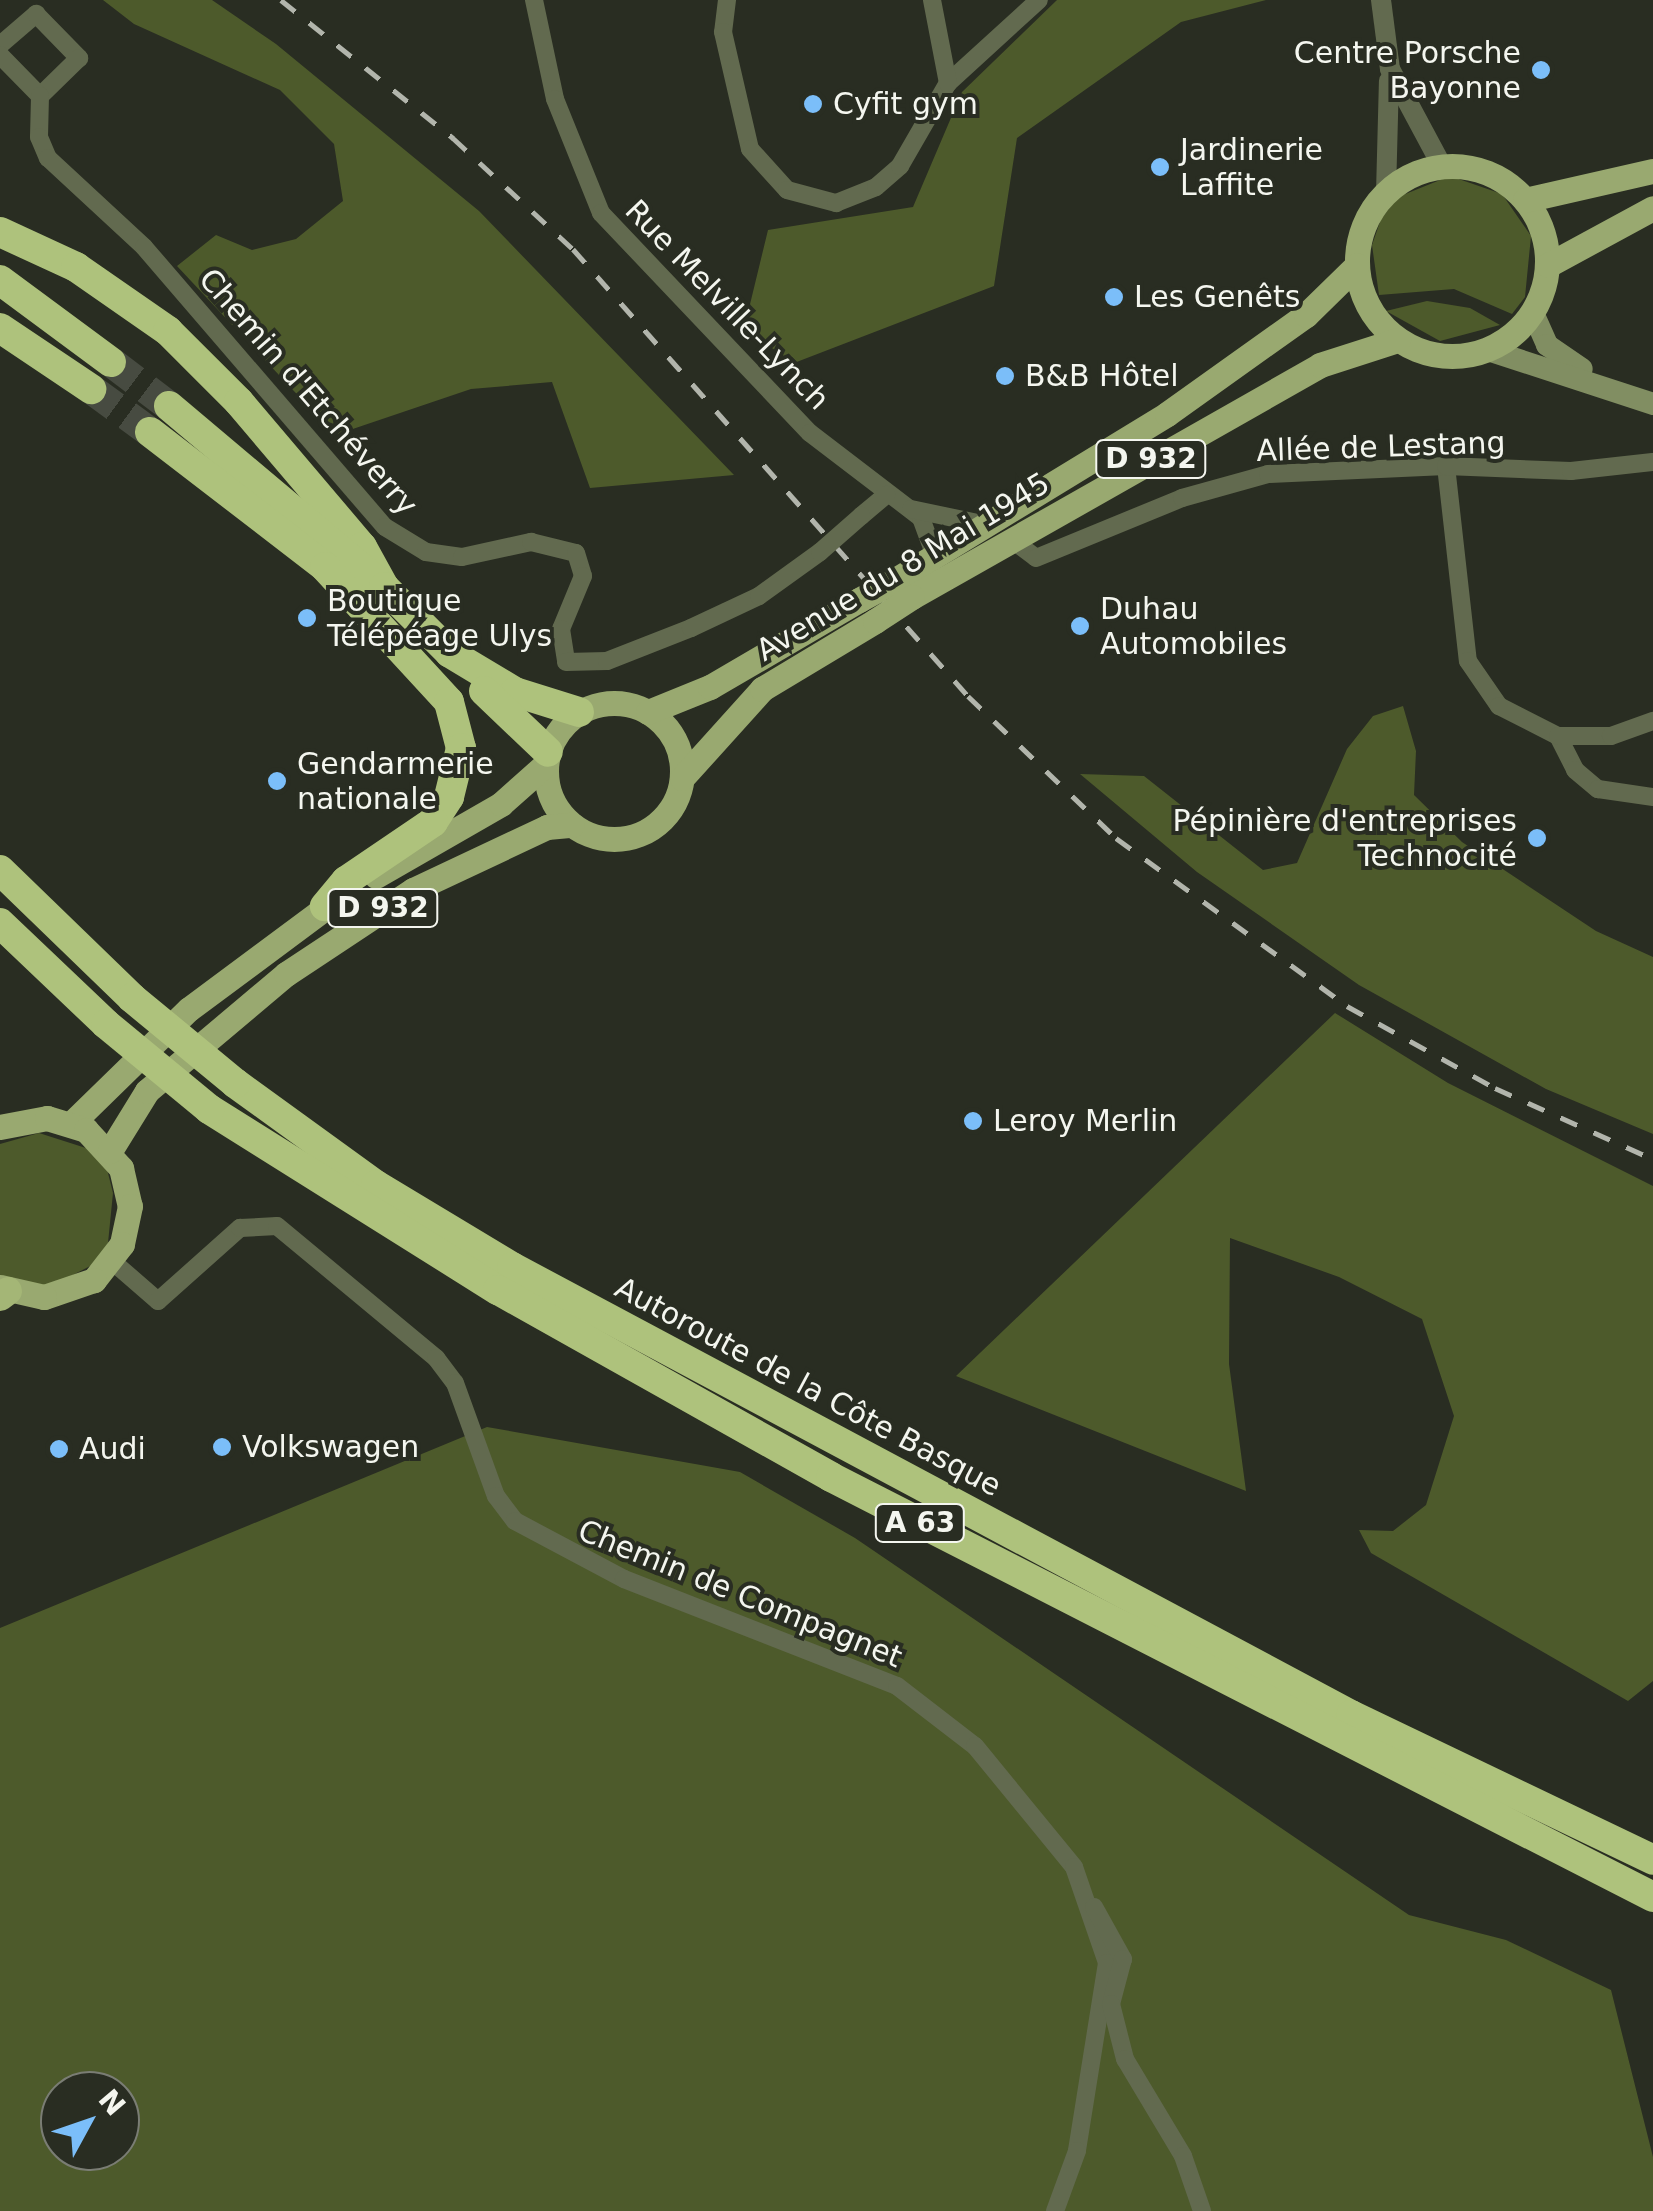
<!DOCTYPE html>
<html>
<head>
<meta charset="utf-8">
<style>
	body { margin:0 }
	#map { position:relative; width:1653px; height:2211px; overflow:hidden; background:#292d22; font-family:"DejaVu Sans",sans-serif }
	div>[style] { position:absolute }
	[style*='--x'] { left:calc(var(--x)*1px); top:calc(var(--y)*1px); width:calc(var(--w)*1px); rotate:calc(var(--a)*1deg) }
	.green>* { inset:0; background:#4d5a2b }
	.motorway-tunnel>* { height:30px; margin-top:-15px; transform-origin:0; background:repeating-linear-gradient(90deg,#474b41 0 30px,transparent 0 45px) }
	.minor>* { height:18px; margin:-9px; padding:0 9px; transform-origin:9px; border-radius:9px; background:#626a4f }
	.tertiary>* { height:20px; margin:-10px; padding:0 10px; transform-origin:10px; border-radius:10px; background:#626a4f }
	.secondary>* { height:22px; margin:-11px; padding:0 11px; transform-origin:11px; border-radius:11px; background:#818e62 }
	.primary>* { height:25px; margin:-12.5px; padding:0 12.5px; transform-origin:12.5px; border-radius:12.5px; background:#99a970 }
	.primary>.ring { margin:-12.5px; padding:0; box-sizing:content-box; background:none; border:25px solid #99a970; border-radius:50% }
	.trunk>* { height:28px; margin:-14px; padding:0 14px; transform-origin:14px; border-radius:14px; background:#a4b676 }
	.motorway>* { height:30px; margin:-15px; padding:0 15px; transform-origin:15px; border-radius:15px; background:#aec27c }
	.rail>* { height:5px; margin-top:-2.5px; transform-origin:0; background:repeating-linear-gradient(90deg,#b2b5ac 0 18px,transparent 0 36px) }
	.minor-bridge>* { height:18px; margin:-9px; padding:0 9px; transform-origin:9px; border-radius:9px; background:#626a4f }
	.primary-bridge>* { height:25px; margin:-12.5px; padding:0 12.5px; transform-origin:12.5px; border-radius:12.5px; background:#99a970 }
	.motorway-bridge>* { height:30px; margin:-15px; padding:0 15px; transform-origin:15px; border-radius:15px; background:#aec27c }
	.dots>* { width:28px; height:28px; translate:-50% -50%; box-sizing:border-box; border:5px solid #292d22; border-radius:50% }
	span { translate:-50% -50%; white-space:nowrap; text-align:center; line-height:1.15; -webkit-text-stroke:8px #292d22; paint-order:stroke }
	.shield-label span { padding:2px 8px; background:#292d22; border:2px solid; border-radius:8px; -webkit-text-stroke-width:0 }
	.shield-label { font-size:28px; color:#f4f6ef; font-weight:700 }
	.poi-label { font-size:30px; color:#f4f6ef }
	.right { translate:-100% -50%; text-align:right }
	.left { translate:0 -50%; text-align:left }
	.street-label { font-size:30px; color:#f4f6ef }
	.north { position:absolute; left:40px; top:2071px; width:100px; height:100px; box-sizing:border-box; background:#292d22; border:2px solid #7a7d74; border-radius:50%; rotate:50deg; font-size:28px; font-weight:700; line-height:40px; text-align:center; color:#f4f6ef }
	.north::after { content:''; display:block; margin:auto; width:35px; height:45px; background:#7bbef9; clip-path:polygon(50% 0,100% 100%,50% 72%,0 100%) }
</style>
</head>
<body>
<div id="map">
	<div class="green">
		<i style="clip-path:polygon(103px 0,212px 0,276px 44px,479px 211px,734px 475px,590px 488px,552px 382px,471px 389px,335px 435px,177px 266px,216px 235px,252px 250px,296px 239px,343px 201px,334px 144px,280px 90px,134px 24px)"></i>
		<i style="clip-path:polygon(1057px 0,1266px 0,1181px 22px,1017px 138px,994px 286px,794px 363px,744px 329px,768px 230px,913px 207px,962px 92px)"></i>
		<i style="clip-path:polygon(1450px 176px,1502px 194px,1531px 236px,1525px 297px,1512px 314px,1454px 289px,1379px 295px,1372px 245px,1381px 219px,1398px 197px)"></i>
		<i style="clip-path:polygon(1427px 301px,1470px 308px,1500px 325px,1440px 341px,1386px 311px)"></i>
		<i style="clip-path:polygon(1403px 706px,1416px 751px,1414px 795px,1462px 842px,1596px 931px,1653px 957px,1653px 1134px,1546px 1089px,1359px 985px,1197px 872px,1080px 774px,1144px 776px,1263px 870px,1297px 863px,1347px 749px,1373px 716px)"></i>
		<i style="clip-path:polygon(1335px 1013px,1448px 1083px,1653px 1186px,1653px 1681px,1628px 1701px,1371px 1553px,1359px 1530px,1393px 1531px,1426px 1505px,1454px 1416px,1422px 1319px,1339px 1277px,1230px 1238px,1229px 1364px,1246px 1491px,956px 1376px)"></i>
		<i style="clip-path:polygon(39px 1133px,89px 1149px,106px 1165px,113px 1193px,108px 1243px,94px 1264px,50px 1287px,0 1277px,0 1144px)"></i>
		<i style="clip-path:polygon(evenodd,487px 1427px,740px 1472px,855px 1538px,1409px 1915px,1506px 1940px,1611px 1990px,1653px 2157px,1653px 2211px,0 2211px,0 1628px,487px 1427px,60px 2091px,120px 2091px,120px 2151px,60px 2151px,60px 2091px)"></i>
	</div>
	<div class="motorway-tunnel">
		<i style="--x:111;--y:362;--w:73;--a:37.2"></i>
		<i style="--x:91;--y:389;--w:73;--a:36.1"></i>
	</div>
	<div class="minor">
		<i style="--x:534;--y:0;--w:101;--a:78"></i>
		<i style="--x:555;--y:99;--w:123;--a:68"></i>
		<i style="--x:601;--y:213;--w:303;--a:46.5"></i>
		<i style="--x:810;--y:433;--w:140;--a:37.4"></i>
		<i style="--x:921;--y:518;--w:40;--a:69.8"></i>
		<i style="--x:727;--y:0;--w:32;--a:97"></i>
		<i style="--x:723;--y:32;--w:120;--a:77"></i>
		<i style="--x:750;--y:149;--w:55;--a:47.9"></i>
		<i style="--x:787;--y:190;--w:51;--a:14.9"></i>
		<i style="--x:836;--y:203;--w:43;--a:-21.8"></i>
		<i style="--x:876;--y:187;--w:32;--a:-41"></i>
		<i style="--x:900;--y:166;--w:96;--a:-60"></i>
		<i style="--x:948;--y:83;--w:123;--a:-42.4"></i>
		<i style="--x:932;--y:0;--w:85;--a:79.1"></i>
		<i style="--x:0;--y:45;--w:48;--a:-40.7"></i>
		<i style="--x:36;--y:14;--w:62;--a:45.7"></i>
		<i style="--x:79;--y:58;--w:54;--a:135.7"></i>
		<i style="--x:0;--y:55;--w:57;--a:45.7"></i>
		<i style="--x:40;--y:96;--w:41;--a:91.4"></i>
		<i style="--x:39;--y:137;--w:23;--a:67"></i>
		<i style="--x:48;--y:158;--w:131;--a:42.8"></i>
		<i style="--x:144;--y:247;--w:369;--a:49.3"></i>
		<i style="--x:385;--y:527;--w:48;--a:31.4"></i>
		<i style="--x:426;--y:552;--w:36;--a:8"></i>
		<i style="--x:462;--y:557;--w:71;--a:-12.3"></i>
		<i style="--x:531;--y:542;--w:46;--a:13.7"></i>
		<i style="--x:576;--y:553;--w:24;--a:73"></i>
		<i style="--x:583;--y:576;--w:57;--a:112.5"></i>
		<i style="--x:561;--y:629;--w:33;--a:81"></i>
		<i style="--x:566;--y:662;--w:41;--a:-1.4"></i>
		<i style="--x:607;--y:661;--w:90;--a:-21.4"></i>
		<i style="--x:691;--y:628;--w:75;--a:-25.2"></i>
		<i style="--x:759;--y:596;--w:75;--a:-35.8"></i>
		<i style="--x:1446;--y:466;--w:196;--a:83.6"></i>
		<i style="--x:1468;--y:661;--w:55;--a:55.4"></i>
		<i style="--x:1499;--y:706;--w:66;--a:27"></i>
		<i style="--x:1558;--y:736;--w:38;--a:63"></i>
		<i style="--x:1575;--y:770;--w:30;--a:40"></i>
		<i style="--x:1598;--y:789;--w:56;--a:8.3"></i>
		<i style="--x:911;--y:509;--w:78;--a:11.9"></i>
		<i style="--x:861;--y:516;--w:33;--a:-40"></i>
		<i style="--x:1011;--y:539;--w:31;--a:37"></i>
		<i style="--x:1036;--y:558;--w:158;--a:-22.3"></i>
		<i style="--x:1182;--y:498;--w:89;--a:-15.6"></i>
		<i style="--x:1268;--y:474;--w:178;--a:-2.6"></i>
		<i style="--x:1446;--y:466;--w:125;--a:2.3"></i>
		<i style="--x:1571;--y:471;--w:82;--a:-6.3"></i>
		<i style="--x:1558;--y:736;--w:53;--a:0"></i>
		<i style="--x:1611;--y:736;--w:45;--a:-19.7"></i>
		<i style="--x:112;--y:1261;--w:61;--a:41"></i>
		<i style="--x:158;--y:1301;--w:110;--a:-41.7"></i>
		<i style="--x:240;--y:1228;--w:37;--a:-3"></i>
		<i style="--x:277;--y:1226;--w:207;--a:39.7"></i>
		<i style="--x:436;--y:1358;--w:31;--a:53"></i>
		<i style="--x:455;--y:1383;--w:120;--a:70.1"></i>
		<i style="--x:496;--y:1496;--w:31;--a:53"></i>
		<i style="--x:515;--y:1521;--w:123;--a:28"></i>
		<i style="--x:624;--y:1579;--w:293;--a:21.4"></i>
		<i style="--x:897;--y:1686;--w:98;--a:37.6"></i>
		<i style="--x:975;--y:1746;--w:156;--a:50.7"></i>
		<i style="--x:1074;--y:1867;--w:102;--a:71"></i>
		<i style="--x:1107;--y:1963;--w:190;--a:99.1"></i>
		<i style="--x:1077;--y:2151;--w:64;--a:110.1"></i>
		<i style="--x:1094;--y:1907;--w:60;--a:60.9"></i>
		<i style="--x:1123;--y:1959;--w:47;--a:104.9"></i>
		<i style="--x:1111;--y:2004;--w:57;--a:75.7"></i>
		<i style="--x:1125;--y:2059;--w:113;--a:59.1"></i>
		<i style="--x:1183;--y:2156;--w:58;--a:70.9"></i>
	</div>
	<div class="tertiary">
		<i style="--x:1381;--y:0;--w:70;--a:82.6"></i>
		<i style="--x:1390;--y:69;--w:110;--a:61.8"></i>
		<i style="--x:1386;--y:193;--w:112;--a:-88.5"></i>
	</div>
	<div class="secondary">
		<i style="--x:1533;--y:313;--w:35;--a:66"></i>
		<i style="--x:1547;--y:345;--w:42;--a:34.4"></i>
		<i style="--x:1488;--y:350;--w:174;--a:18.1"></i>
	</div>
	<div class="primary">
		<i class="ring" style="left:1357px;top:166px;width:165px;height:165px"></i>
		<i style="--x:1525;--y:200;--w:131;--a:-12.8"></i>
		<i style="--x:1548;--y:265;--w:119;--a:-28.5"></i>
		<i style="--x:897;--y:579;--w:316;--a:-31.4"></i>
		<i style="--x:1167;--y:414;--w:171;--a:-35.5"></i>
		<i style="--x:1306;--y:315;--w:71;--a:-44.4"></i>
		<i style="--x:912;--y:597;--w:469;--a:-29.6"></i>
		<i style="--x:1320;--y:365;--w:82;--a:-17.8"></i>
		<i class="ring" style="left:546px;top:703px;width:111px;height:111px"></i>
		<i style="--x:648;--y:712;--w:67;--a:-22"></i>
		<i style="--x:710;--y:687;--w:173;--a:-30.3"></i>
		<i style="--x:682;--y:778;--w:120;--a:-48"></i>
		<i style="--x:762;--y:689;--w:132;--a:-31"></i>
		<i style="--x:376;--y:876;--w:144;--a:-29.9"></i>
		<i style="--x:501;--y:804;--w:60;--a:-41.6"></i>
		<i style="--x:72;--y:1123;--w:163;--a:-44.3"></i>
		<i style="--x:189;--y:1009;--w:189;--a:-36.6"></i>
		<i style="--x:0;--y:1127;--w:48;--a:-10.8"></i>
		<i style="--x:47;--y:1118;--w:41;--a:17.1"></i>
		<i style="--x:86;--y:1130;--w:52;--a:47.4"></i>
		<i style="--x:121;--y:1168;--w:39;--a:77"></i>
		<i style="--x:130;--y:1206;--w:39;--a:102"></i>
		<i style="--x:122;--y:1244;--w:46;--a:127.9"></i>
		<i style="--x:94;--y:1280;--w:53;--a:161.2"></i>
		<i style="--x:44;--y:1297;--w:45;--a:-167.2"></i>
		<i style="--x:110;--y:1151;--w:70;--a:-58.3"></i>
		<i style="--x:147;--y:1091;--w:182;--a:-40.1"></i>
		<i style="--x:286;--y:974;--w:152;--a:-33.5"></i>
		<i style="--x:413;--y:890;--w:148;--a:-25.2"></i>
		<i style="--x:547;--y:827;--w:25;--a:-5"></i>
	</div>
	<div class="trunk">
		<i style="--x:0;--y:1297;--w:10;--a:-37"></i>
	</div>
	<div class="motorway">
		<i style="--x:0;--y:232;--w:84;--a:24.7"></i>
		<i style="--x:76;--y:267;--w:112;--a:34.8"></i>
		<i style="--x:168;--y:331;--w:100;--a:45"></i>
		<i style="--x:239;--y:402;--w:190;--a:49.7"></i>
		<i style="--x:362;--y:547;--w:46;--a:61.2"></i>
		<i style="--x:0;--y:280;--w:138;--a:36.5"></i>
		<i style="--x:0;--y:328;--w:110;--a:33.8"></i>
		<i style="--x:169;--y:406;--w:281;--a:40.1"></i>
		<i style="--x:384;--y:587;--w:93;--a:45"></i>
		<i style="--x:450;--y:653;--w:76;--a:31"></i>
		<i style="--x:515;--y:692;--w:67;--a:17.4"></i>
		<i style="--x:150;--y:432;--w:221;--a:37.6"></i>
		<i style="--x:325;--y:567;--w:183;--a:47.4"></i>
		<i style="--x:449;--y:702;--w:48;--a:75.4"></i>
		<i style="--x:461;--y:748;--w:50;--a:103.8"></i>
		<i style="--x:449;--y:797;--w:30;--a:123"></i>
		<i style="--x:433;--y:822;--w:105;--a:145.9"></i>
		<i style="--x:346;--y:881;--w:33;--a:130"></i>
		<i style="--x:484;--y:691;--w:88;--a:43.6"></i>
		<i style="--x:0;--y:870;--w:184;--a:44.1"></i>
		<i style="--x:0;--y:923;--w:146;--a:43.6"></i>
		<i style="--x:235;--y:1083;--w:174;--a:35.9"></i>
		<i style="--x:376;--y:1185;--w:159;--a:31.1"></i>
		<i style="--x:512;--y:1267;--w:951;--a:28.1"></i>
		<i style="--x:1351;--y:1715;--w:335;--a:25.6"></i>
		<i style="--x:209;--y:1109;--w:341;--a:32.1"></i>
		<i style="--x:498;--y:1290;--w:382;--a:29.3"></i>
		<i style="--x:831;--y:1477;--w:923;--a:27.06"></i>
	</div>
	<div class="rail">
		<i style="--x:281;--y:0;--w:221;--a:38.7"></i>
		<i style="--x:453;--y:138;--w:163;--a:42.8"></i>
		<i style="--x:573;--y:249;--w:597;--a:48.53"></i>
		<i style="--x:968;--y:696;--w:205;--a:43.8"></i>
		<i style="--x:1116;--y:838;--w:286;--a:36"></i>
		<i style="--x:1347;--y:1006;--w:169;--a:29"></i>
		<i style="--x:1495;--y:1088;--w:173;--a:24.2"></i>
	</div>
	<div class="minor-bridge">
		<i style="--x:820;--y:552;--w:55;--a:-41.3"></i>
	</div>
	<div class="primary-bridge">
		<i style="--x:859;--y:600;--w:43;--a:-28.9"></i>
		<i style="--x:875;--y:621;--w:44;--a:-33"></i>
	</div>
	<div class="motorway-bridge">
		<i style="--x:132;--y:998;--w:134;--a:39.5"></i>
		<i style="--x:106;--y:1024;--w:134;--a:39.5"></i>
	</div>
	<div class="dots">
		<i style="left:1541px;top:70px;background:#7bbef9"></i>
		<i style="left:813px;top:104px;background:#7bbef9"></i>
		<i style="left:1160px;top:167px;background:#7bbef9"></i>
		<i style="left:1114px;top:297px;background:#7bbef9"></i>
		<i style="left:1005px;top:376px;background:#7bbef9"></i>
		<i style="left:307px;top:618px;background:#7bbef9"></i>
		<i style="left:1080px;top:626px;background:#7bbef9"></i>
		<i style="left:277px;top:781px;background:#7bbef9"></i>
		<i style="left:1537px;top:838px;background:#7bbef9"></i>
		<i style="left:973px;top:1121px;background:#7bbef9"></i>
		<i style="left:222px;top:1447px;background:#7bbef9"></i>
		<i style="left:59px;top:1449px;background:#7bbef9"></i>
	</div>
	<div class="shield-label">
		<span style="left:1151px;top:459px">D 932</span>
		<span style="left:383px;top:908px">D 932</span>
		<span style="left:920px;top:1523px">A 63</span>
	</div>
	<div class="poi-label">
		<span class="right" style="left:1521px;top:70px">Centre Porsche<br>Bayonne</span>
		<span class="left" style="left:833px;top:104px">Cyfit gym</span>
		<span class="left" style="left:1180px;top:167px">Jardinerie<br>Laffite</span>
		<span class="left" style="left:1134px;top:297px">Les Genêts</span>
		<span class="left" style="left:1025px;top:376px">B&amp;B Hôtel</span>
		<span class="left" style="left:327px;top:618px">Boutique<br>Télépéage Ulys</span>
		<span class="left" style="left:1100px;top:626px">Duhau<br>Automobiles</span>
		<span class="left" style="left:297px;top:781px">Gendarmerie<br>nationale</span>
		<span class="right" style="left:1517px;top:838px">Pépinière d'entreprises<br>Technocité</span>
		<span class="left" style="left:993px;top:1121px">Leroy Merlin</span>
		<span class="left" style="left:242px;top:1447px">Volkswagen</span>
		<span class="left" style="left:79px;top:1449px">Audi</span>
	</div>
	<div class="street-label">
		<span style="left:727px;top:305px;rotate:46deg">Rue Melville-Lynch</span>
		<span style="left:308px;top:392px;rotate:49deg">Chemin d'Etchéverry</span>
		<span style="left:1381px;top:447px;rotate:-2deg">Allée de Lestang</span>
		<span style="left:903px;top:567px;rotate:-31deg">Avenue du 8 Mai 1945</span>
		<span style="left:808px;top:1387px;rotate:28deg">Autoroute de la Côte Basque</span>
		<span style="left:740px;top:1594px;rotate:22deg">Chemin de Compagnet</span>
	</div>
	<div class="north">N</div>
</div>
</body>
</html>
